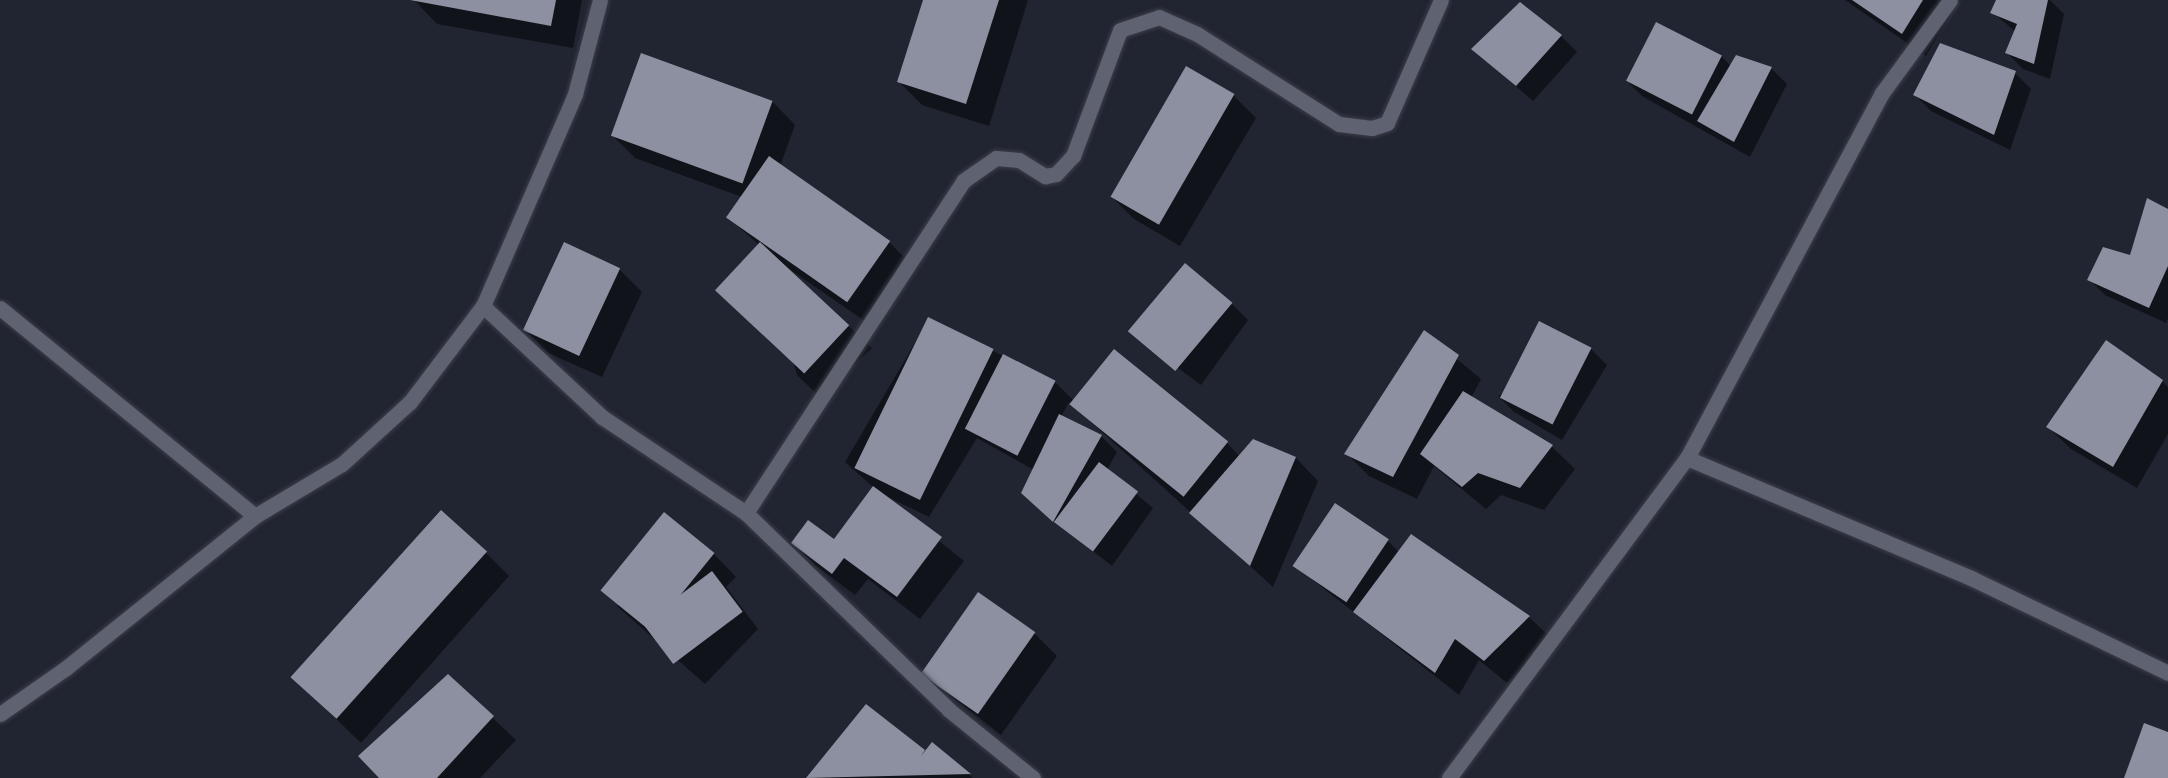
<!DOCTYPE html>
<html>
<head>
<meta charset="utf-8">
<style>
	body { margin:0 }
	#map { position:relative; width:2168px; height:778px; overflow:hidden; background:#212431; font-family:Rubik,sans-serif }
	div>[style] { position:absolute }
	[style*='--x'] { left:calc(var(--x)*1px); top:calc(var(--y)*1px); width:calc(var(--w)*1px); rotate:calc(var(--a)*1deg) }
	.shadow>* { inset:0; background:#0007 }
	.building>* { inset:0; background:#8c90a0; transform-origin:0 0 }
	.roads { filter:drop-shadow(0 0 2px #3c3f49) drop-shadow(0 0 2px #3c3f49) }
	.minor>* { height:15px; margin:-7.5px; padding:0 7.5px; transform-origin:7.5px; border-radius:7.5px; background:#5e6271 }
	span { translate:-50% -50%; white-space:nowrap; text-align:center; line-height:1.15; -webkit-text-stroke:6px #0c0e13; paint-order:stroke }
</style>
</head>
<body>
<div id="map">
	<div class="shadow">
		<i style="clip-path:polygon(414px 0,582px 0,573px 48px,437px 24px)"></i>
		<i style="clip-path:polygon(925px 0,1028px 0,989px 126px,922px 105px,899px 82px)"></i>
		<i style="clip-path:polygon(1845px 0,1958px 0,1959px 1px,1926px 56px)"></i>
		<i style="clip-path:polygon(1997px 0,2050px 0,2064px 14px,2050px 79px,2023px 69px,2007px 53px,2016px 32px,1992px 12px)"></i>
		<i style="clip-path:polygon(1561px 36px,1577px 52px,1533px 101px,1473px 49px)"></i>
		<i style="clip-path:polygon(642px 55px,773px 102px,795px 125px,780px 166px,889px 242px,912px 265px,869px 324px,782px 264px,872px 348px,820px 397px,797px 375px,759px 245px,728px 217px,742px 197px,635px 158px,612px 135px)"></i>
		<i style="clip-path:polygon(1721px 56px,1731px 66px,1736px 57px,1771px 68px,1787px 84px,1750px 157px,1642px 96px,1626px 80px)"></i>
		<i style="clip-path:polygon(2015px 73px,2031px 89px,2010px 150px,1931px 111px,1915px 95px)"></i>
		<i style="clip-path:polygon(1233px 95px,1256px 118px,1180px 246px,1134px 219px,1111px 196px)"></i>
		<i style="clip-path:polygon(2168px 211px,2168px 318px,2166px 323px,2105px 295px,2089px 279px,2131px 257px)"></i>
		<i style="clip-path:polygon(619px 269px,642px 292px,602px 377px,548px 353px,525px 330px)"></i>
		<i style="clip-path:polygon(1232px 304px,1248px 320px,1201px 385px,1134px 335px)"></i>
		<i style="clip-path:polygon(929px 319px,1055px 382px,1073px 400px,1227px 443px,1240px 457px,1254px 441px,1296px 458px,1318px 481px,1273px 587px,1069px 402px,1061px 417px,1101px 436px,1117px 452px,1107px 470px,1153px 508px,1112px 566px,1039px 509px,1034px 470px,977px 438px,929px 517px,880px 493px,964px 561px,920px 619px,868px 579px,855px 595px,815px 565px,793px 543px,834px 541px,874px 488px,845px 462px)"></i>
		<i style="clip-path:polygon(1424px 332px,1481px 379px,1471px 398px,1552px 447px,1575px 469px,1544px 510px,1501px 495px,1486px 509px,1434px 466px,1417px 499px,1369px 476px,1346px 453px)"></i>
		<i style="clip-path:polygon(1591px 349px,1607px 365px,1562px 440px,1514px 412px,1498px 396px)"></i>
		<i style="clip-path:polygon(2162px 381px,2168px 387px,2168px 434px,2137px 488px,2071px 449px,2048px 427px)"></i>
		<i style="clip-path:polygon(1388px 541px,1399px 552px,1529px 617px,1552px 639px,1507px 683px,1479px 660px,1459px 695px,1295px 566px)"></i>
		<i style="clip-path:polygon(486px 553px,509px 576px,361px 743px,294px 678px)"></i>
		<i style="clip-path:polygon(714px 554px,736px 577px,726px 587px,758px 629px,705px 684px,617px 606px)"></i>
		<i style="clip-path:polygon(1034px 633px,1057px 656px,1001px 735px,922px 673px)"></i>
		<i style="clip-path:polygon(448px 676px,516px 740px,480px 778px,381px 778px)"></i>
		<i style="clip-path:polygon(866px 706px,926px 753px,932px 744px,973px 778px,808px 778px)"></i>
	</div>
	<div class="building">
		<i style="clip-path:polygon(410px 0,556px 0,551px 26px)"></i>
		<i style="clip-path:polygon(923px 0,999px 0,966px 104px,897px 82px)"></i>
		<i style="clip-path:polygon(1852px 0,1923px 0,1902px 34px)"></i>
		<i style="clip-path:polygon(1996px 0,2048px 0,2034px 64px,2005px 53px,2017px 24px,1990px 13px)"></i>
		<i style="clip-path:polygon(1520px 2px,1562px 35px,1516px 86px,1471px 49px)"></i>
		<i style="left:1656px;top:22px;width:74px;height:66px;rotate:27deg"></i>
		<i style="clip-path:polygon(1940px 43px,2016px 71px,1994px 135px,1913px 95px)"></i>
		<i style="left:641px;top:53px;width:140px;height:88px;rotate:20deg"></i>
		<i style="clip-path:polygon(1736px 55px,1772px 67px,1734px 142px,1697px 121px)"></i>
		<i style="left:1186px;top:66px;width:56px;height:151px;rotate:30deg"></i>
		<i style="left:769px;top:156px;width:148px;height:75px;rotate:35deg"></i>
		<i style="clip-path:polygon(2147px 198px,2168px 209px,2168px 266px,2149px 308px,2087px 280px,2103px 247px,2130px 255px)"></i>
		<i style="left:564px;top:242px;width:62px;height:97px;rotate:25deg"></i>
		<i style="left:760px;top:242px;width:122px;height:66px;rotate:43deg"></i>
		<i style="left:1185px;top:263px;width:62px;height:89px;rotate:40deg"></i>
		<i style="left:928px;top:317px;width:73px;height:168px;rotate:26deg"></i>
		<i style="left:1539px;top:321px;width:59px;height:86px;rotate:27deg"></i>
		<i style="clip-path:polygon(1424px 330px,1459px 355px,1393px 477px,1344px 454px)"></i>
		<i style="clip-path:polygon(2106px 340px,2163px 380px,2113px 467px,2046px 427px)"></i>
		<i style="left:1114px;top:349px;width:147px;height:71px;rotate:39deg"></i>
		<i style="left:1003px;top:354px;width:59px;height:84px;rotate:27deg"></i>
		<i style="clip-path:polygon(1463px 391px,1553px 445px,1520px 488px,1478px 473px,1462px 487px,1420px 454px)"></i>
		<i style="clip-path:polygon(1059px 414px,1102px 435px,1053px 522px,1021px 493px)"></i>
		<i style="clip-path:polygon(1253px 439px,1296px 457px,1250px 566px,1189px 513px)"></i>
		<i style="left:1099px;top:462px;width:49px;height:75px;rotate:37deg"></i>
		<i style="clip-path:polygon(873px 486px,942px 537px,897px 597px,844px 558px,832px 574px,791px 543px,808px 520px,834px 539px)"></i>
		<i style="left:1335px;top:503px;width:65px;height:76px;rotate:34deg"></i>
		<i style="left:441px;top:510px;width:62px;height:225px;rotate:42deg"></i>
		<i style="left:664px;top:512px;width:65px;height:101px;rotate:39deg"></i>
		<i style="clip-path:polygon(1411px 534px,1530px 616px,1484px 661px,1455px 639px,1435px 673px,1353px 612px)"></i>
		<i style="left:712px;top:571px;width:51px;height:87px;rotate:53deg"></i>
		<i style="left:978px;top:592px;width:70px;height:100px;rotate:35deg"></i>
		<i style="clip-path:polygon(448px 674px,494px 716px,437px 778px,379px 778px,358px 756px)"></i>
		<i style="clip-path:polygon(866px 704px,925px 750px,921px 756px,932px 742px,971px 774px,806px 778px)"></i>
		<i style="clip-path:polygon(2144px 723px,2168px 732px,2168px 778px,2124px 778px)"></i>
	</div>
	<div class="roads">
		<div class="minor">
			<i style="--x:483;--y:306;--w:163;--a:43"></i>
			<i style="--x:602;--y:417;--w:173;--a:33.7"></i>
			<i style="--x:746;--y:513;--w:283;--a:44.1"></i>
			<i style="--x:949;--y:710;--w:108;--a:39"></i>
			<i style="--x:0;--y:308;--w:329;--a:39.2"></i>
			<i style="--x:1687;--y:458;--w:308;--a:22.9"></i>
			<i style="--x:1971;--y:578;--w:219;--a:25.7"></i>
			<i style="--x:746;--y:513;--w:397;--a:-56.8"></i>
			<i style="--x:963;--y:181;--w:40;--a:-34.9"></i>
			<i style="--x:996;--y:158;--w:23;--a:5"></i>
			<i style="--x:1019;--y:160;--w:31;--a:32"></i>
			<i style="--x:1045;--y:176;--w:11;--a:-10"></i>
			<i style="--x:1056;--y:174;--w:25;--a:-47"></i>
			<i style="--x:1073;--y:156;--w:134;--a:-69.5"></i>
			<i style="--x:1120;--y:30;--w:41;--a:-18.4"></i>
			<i style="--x:1159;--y:17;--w:42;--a:24.1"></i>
			<i style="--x:1197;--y:34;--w:168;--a:32.4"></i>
			<i style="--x:1339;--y:124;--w:33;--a:7"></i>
			<i style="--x:1372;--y:128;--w:16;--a:-18"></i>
			<i style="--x:1387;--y:123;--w:134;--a:-66.3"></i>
			<i style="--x:0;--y:714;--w:80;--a:-34.9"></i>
			<i style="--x:66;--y:668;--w:243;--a:-38.8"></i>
			<i style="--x:255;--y:516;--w:101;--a:-30.9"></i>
			<i style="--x:342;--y:464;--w:92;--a:-42.4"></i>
			<i style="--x:410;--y:402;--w:121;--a:-52.8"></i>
			<i style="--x:483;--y:306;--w:231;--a:-66.5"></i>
			<i style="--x:575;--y:94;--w:97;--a:-75.1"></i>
			<i style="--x:1449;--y:778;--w:399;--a:-53.4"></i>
			<i style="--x:1687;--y:458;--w:414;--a:-61.9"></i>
			<i style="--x:1882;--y:93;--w:115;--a:-53.8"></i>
		</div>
	</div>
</div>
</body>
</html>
